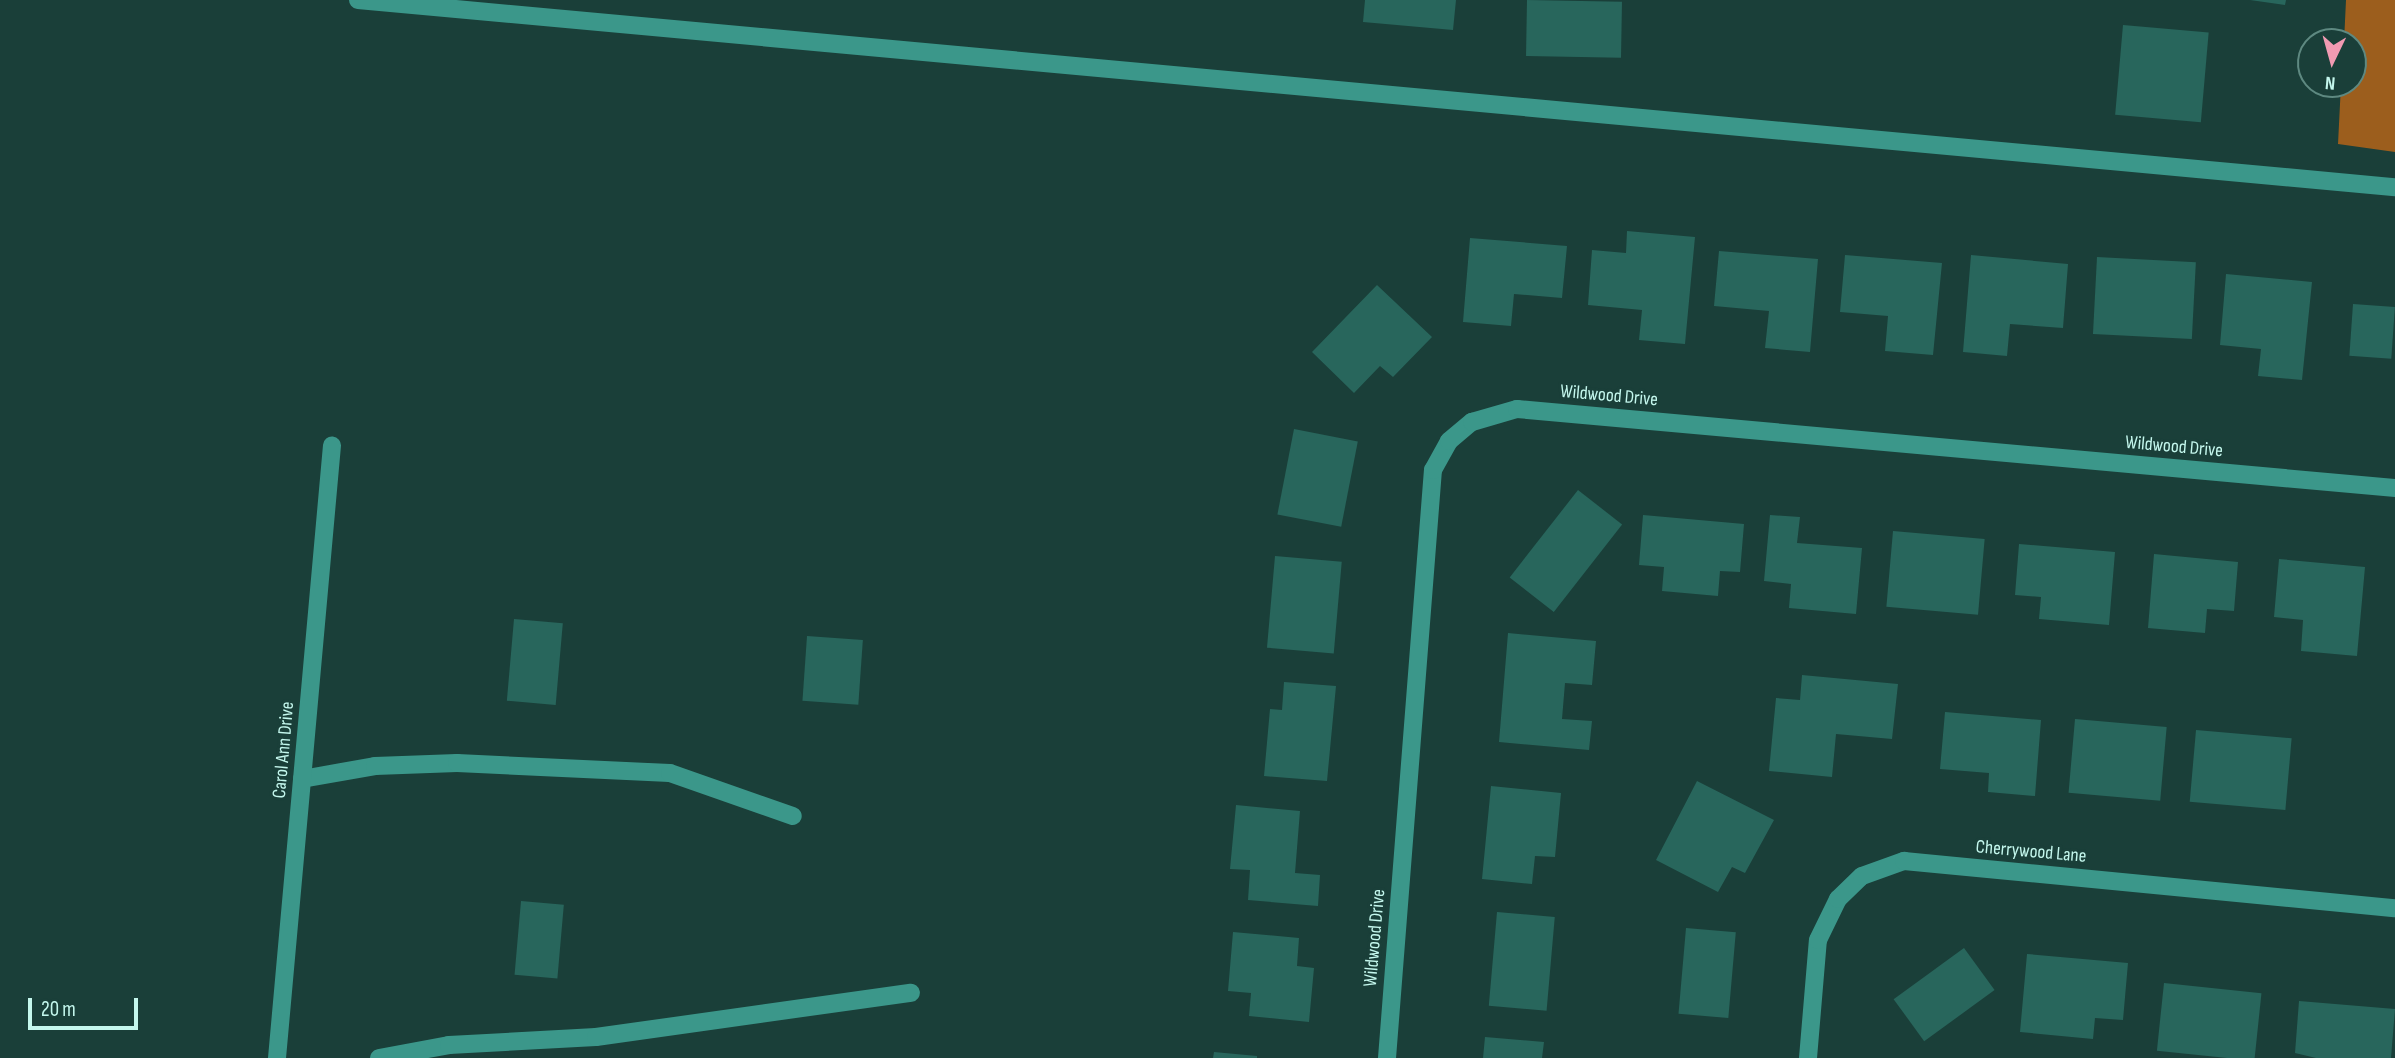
<!DOCTYPE html>
<html>
<head>
<meta charset="utf-8">
<style>
	body { margin:0 }
	#map { position:relative; width:2395px; height:1058px; overflow:hidden; background:#1a3f39; font-family:"Sofia Sans Condensed",sans-serif }
	div>[style] { position:absolute }
	[style*='--x'] { left:calc(var(--x)*1px); top:calc(var(--y)*1px); width:calc(var(--w)*1px); rotate:calc(var(--a)*1deg) }
	.forest>* { inset:0; background:#9c5e1d }
	.building>* { inset:0; background:#28665c; transform-origin:0 0 }
	.minor>* { height:18px; margin:-9px; padding:0 9px; transform-origin:9px; border-radius:9px; background:#3b978a }
	span { translate:-50% -50%; white-space:nowrap; text-align:center; line-height:1.15; -webkit-text-stroke:6px #1a3f39; paint-order:stroke }
	.street-label { font-size:19px; color:#c4f7ed }
	.north { position:absolute; left:2297px; top:28px; width:70px; height:70px; box-sizing:border-box; background:#1a3f39; border:2px solid #5e8981; border-radius:50%; rotate:185deg; font-size:19px; font-weight:700; line-height:28px; text-align:center; color:#c4f7ed }
	.north::after { content:''; display:block; margin:auto; width:24px; height:32px; background:#f19ab2; clip-path:polygon(50% 0,100% 100%,50% 72%,0 100%) }
	.scale { position:absolute; left:28px; top:998px; width:110px; height:32px; box-sizing:border-box; border:4px solid #c4f7ed; border-top:0; padding-left:9px; font-size:21px; line-height:24px; white-space:nowrap; color:#c4f7ed; -webkit-text-stroke:5px #1a3f39; paint-order:stroke }
</style>
</head>
<body>
<div id="map">
	<div class="forest">
		<i style="clip-path:polygon(2346px 0,2395px 0,2395px 152px,2338px 144px,2341px 84px,2353px 84px,2353px 42px,2344px 42px)"></i>
	</div>
	<div class="building">
		<i style="clip-path:polygon(1365px 0,1456px 0,1453px 30px,1363px 22px)"></i>
		<i style="left:1527px;top:0;width:95px;height:56px;rotate:1deg"></i>
		<i style="clip-path:polygon(2250px 0,2286px 0,2285px 5px)"></i>
		<i style="left:2123px;top:25px;width:86px;height:90px;rotate:5deg"></i>
		<i style="clip-path:polygon(1627px 231px,1695px 237px,1685px 344px,1639px 340px,1642px 310px,1588px 305px,1592px 250px,1626px 253px)"></i>
		<i style="clip-path:polygon(1470px 238px,1567px 246px,1562px 298px,1514px 294px,1511px 326px,1463px 322px)"></i>
		<i style="clip-path:polygon(1719px 251px,1818px 259px,1810px 352px,1765px 348px,1769px 311px,1714px 306px)"></i>
		<i style="clip-path:polygon(1845px 255px,1942px 263px,1933px 355px,1885px 351px,1888px 316px,1840px 312px)"></i>
		<i style="clip-path:polygon(1971px 255px,2068px 264px,2063px 328px,2010px 324px,2007px 356px,1963px 352px)"></i>
		<i style="left:2097px;top:257px;width:99px;height:77px;rotate:3deg"></i>
		<i style="clip-path:polygon(2226px 274px,2312px 282px,2302px 380px,2258px 376px,2261px 349px,2220px 345px)"></i>
		<i style="clip-path:polygon(1377px 285px,1432px 337px,1393px 377px,1380px 366px,1354px 393px,1312px 352px)"></i>
		<i style="left:2353px;top:304px;width:42px;height:52px;rotate:4deg"></i>
		<i style="left:1294px;top:429px;width:65px;height:87px;rotate:11deg"></i>
		<i style="left:1578px;top:490px;width:56px;height:111px;rotate:38deg"></i>
		<i style="clip-path:polygon(1643px 515px,1744px 524px,1740px 572px,1720px 571px,1718px 596px,1662px 591px,1664px 567px,1639px 565px)"></i>
		<i style="clip-path:polygon(1770px 515px,1800px 517px,1797px 543px,1862px 548px,1856px 614px,1789px 608px,1791px 584px,1764px 581px)"></i>
		<i style="left:1893px;top:531px;width:92px;height:76px;rotate:5deg"></i>
		<i style="clip-path:polygon(2019px 544px,2115px 552px,2109px 625px,2039px 619px,2041px 597px,2015px 595px)"></i>
		<i style="clip-path:polygon(2154px 554px,2238px 562px,2234px 611px,2207px 609px,2205px 633px,2148px 628px)"></i>
		<i style="left:1275px;top:556px;width:67px;height:92px;rotate:5deg"></i>
		<i style="clip-path:polygon(2279px 559px,2365px 567px,2357px 656px,2301px 651px,2303px 620px,2274px 617px)"></i>
		<i style="left:514px;top:619px;width:49px;height:82px;rotate:5deg"></i>
		<i style="clip-path:polygon(1508px 633px,1596px 641px,1592px 685px,1565px 683px,1562px 719px,1592px 721px,1589px 750px,1499px 742px)"></i>
		<i style="left:807px;top:636px;width:56px;height:65px;rotate:4deg"></i>
		<i style="clip-path:polygon(1802px 675px,1898px 684px,1892px 739px,1836px 734px,1832px 777px,1769px 771px,1776px 698px,1800px 700px)"></i>
		<i style="clip-path:polygon(1284px 682px,1336px 686px,1327px 781px,1264px 776px,1270px 709px,1282px 710px)"></i>
		<i style="clip-path:polygon(1945px 712px,2041px 720px,2035px 796px,1988px 792px,1989px 773px,1940px 769px)"></i>
		<i style="left:2075px;top:719px;width:92px;height:74px;rotate:5deg"></i>
		<i style="left:2196px;top:730px;width:96px;height:72px;rotate:5deg"></i>
		<i style="clip-path:polygon(1697px 781px,1774px 820px,1745px 873px,1732px 867px,1718px 892px,1656px 860px)"></i>
		<i style="clip-path:polygon(1491px 786px,1561px 793px,1555px 857px,1535px 856px,1532px 884px,1482px 879px)"></i>
		<i style="clip-path:polygon(1236px 805px,1300px 811px,1295px 873px,1320px 875px,1318px 906px,1248px 900px,1250px 870px,1230px 869px)"></i>
		<i style="left:521px;top:901px;width:43px;height:74px;rotate:5deg"></i>
		<i style="left:1497px;top:912px;width:58px;height:94px;rotate:5deg"></i>
		<i style="left:1686px;top:928px;width:50px;height:86px;rotate:5deg"></i>
		<i style="clip-path:polygon(1233px 932px,1299px 938px,1297px 966px,1314px 968px,1309px 1022px,1249px 1016px,1251px 993px,1228px 991px)"></i>
		<i style="left:1964px;top:948px;width:52px;height:87px;rotate:54deg"></i>
		<i style="clip-path:polygon(2027px 954px,2128px 963px,2123px 1020px,2095px 1018px,2093px 1039px,2020px 1032px)"></i>
		<i style="left:2164px;top:983px;width:98px;height:68px;rotate:6deg"></i>
		<i style="clip-path:polygon(2299px 1001px,2395px 1009px,2391px 1058px,2316px 1058px,2295px 1053px)"></i>
		<i style="clip-path:polygon(1485px 1037px,1544px 1042px,1542px 1058px,1483px 1058px)"></i>
		<i style="clip-path:polygon(1214px 1052px,1257px 1056px,1257px 1058px,1213px 1058px)"></i>
	</div>
	<div class="minor">
		<i style="--x:358;--y:0;--w:2046;--a:5.25"></i>
		<i style="--x:302;--y:779;--w:74;--a:-10.1"></i>
		<i style="--x:375;--y:766;--w:82;--a:-2.1"></i>
		<i style="--x:457;--y:763;--w:213;--a:2.7"></i>
		<i style="--x:670;--y:773;--w:130;--a:19.3"></i>
		<i style="--x:277;--y:1058;--w:615;--a:-84.87"></i>
		<i style="--x:379;--y:1058;--w:71;--a:-10.5"></i>
		<i style="--x:449;--y:1045;--w:147;--a:-3.1"></i>
		<i style="--x:596;--y:1037;--w:318;--a:-8"></i>
		<i style="--x:1387;--y:1058;--w:590;--a:-85.53"></i>
		<i style="--x:1433;--y:470;--w:33;--a:-61"></i>
		<i style="--x:1449;--y:441;--w:30;--a:-40"></i>
		<i style="--x:1472;--y:422;--w:47;--a:-16.1"></i>
		<i style="--x:1517;--y:409;--w:882;--a:5.14"></i>
		<i style="--x:1808;--y:1058;--w:118;--a:-85.2"></i>
		<i style="--x:1818;--y:940;--w:46;--a:-64"></i>
		<i style="--x:1838;--y:899;--w:33;--a:-44"></i>
		<i style="--x:1862;--y:876;--w:45;--a:-19.7"></i>
		<i style="--x:1904;--y:861;--w:493;--a:5.5"></i>
	</div>
	<div class="street-label">
		<span style="left:1609px;top:396px;rotate:5deg">Wildwood Drive</span>
		<span style="left:2174px;top:447px;rotate:5deg">Wildwood Drive</span>
		<span style="left:284px;top:750px;rotate:-85deg">Carol Ann Drive</span>
		<span style="left:2031px;top:852px;rotate:5deg">Cherrywood Lane</span>
		<span style="left:1375px;top:938px;rotate:-85deg">Wildwood Drive</span>
	</div>
	<div class="north">N</div>
	<div class="scale">20 m</div>
</div>
</body>
</html>
